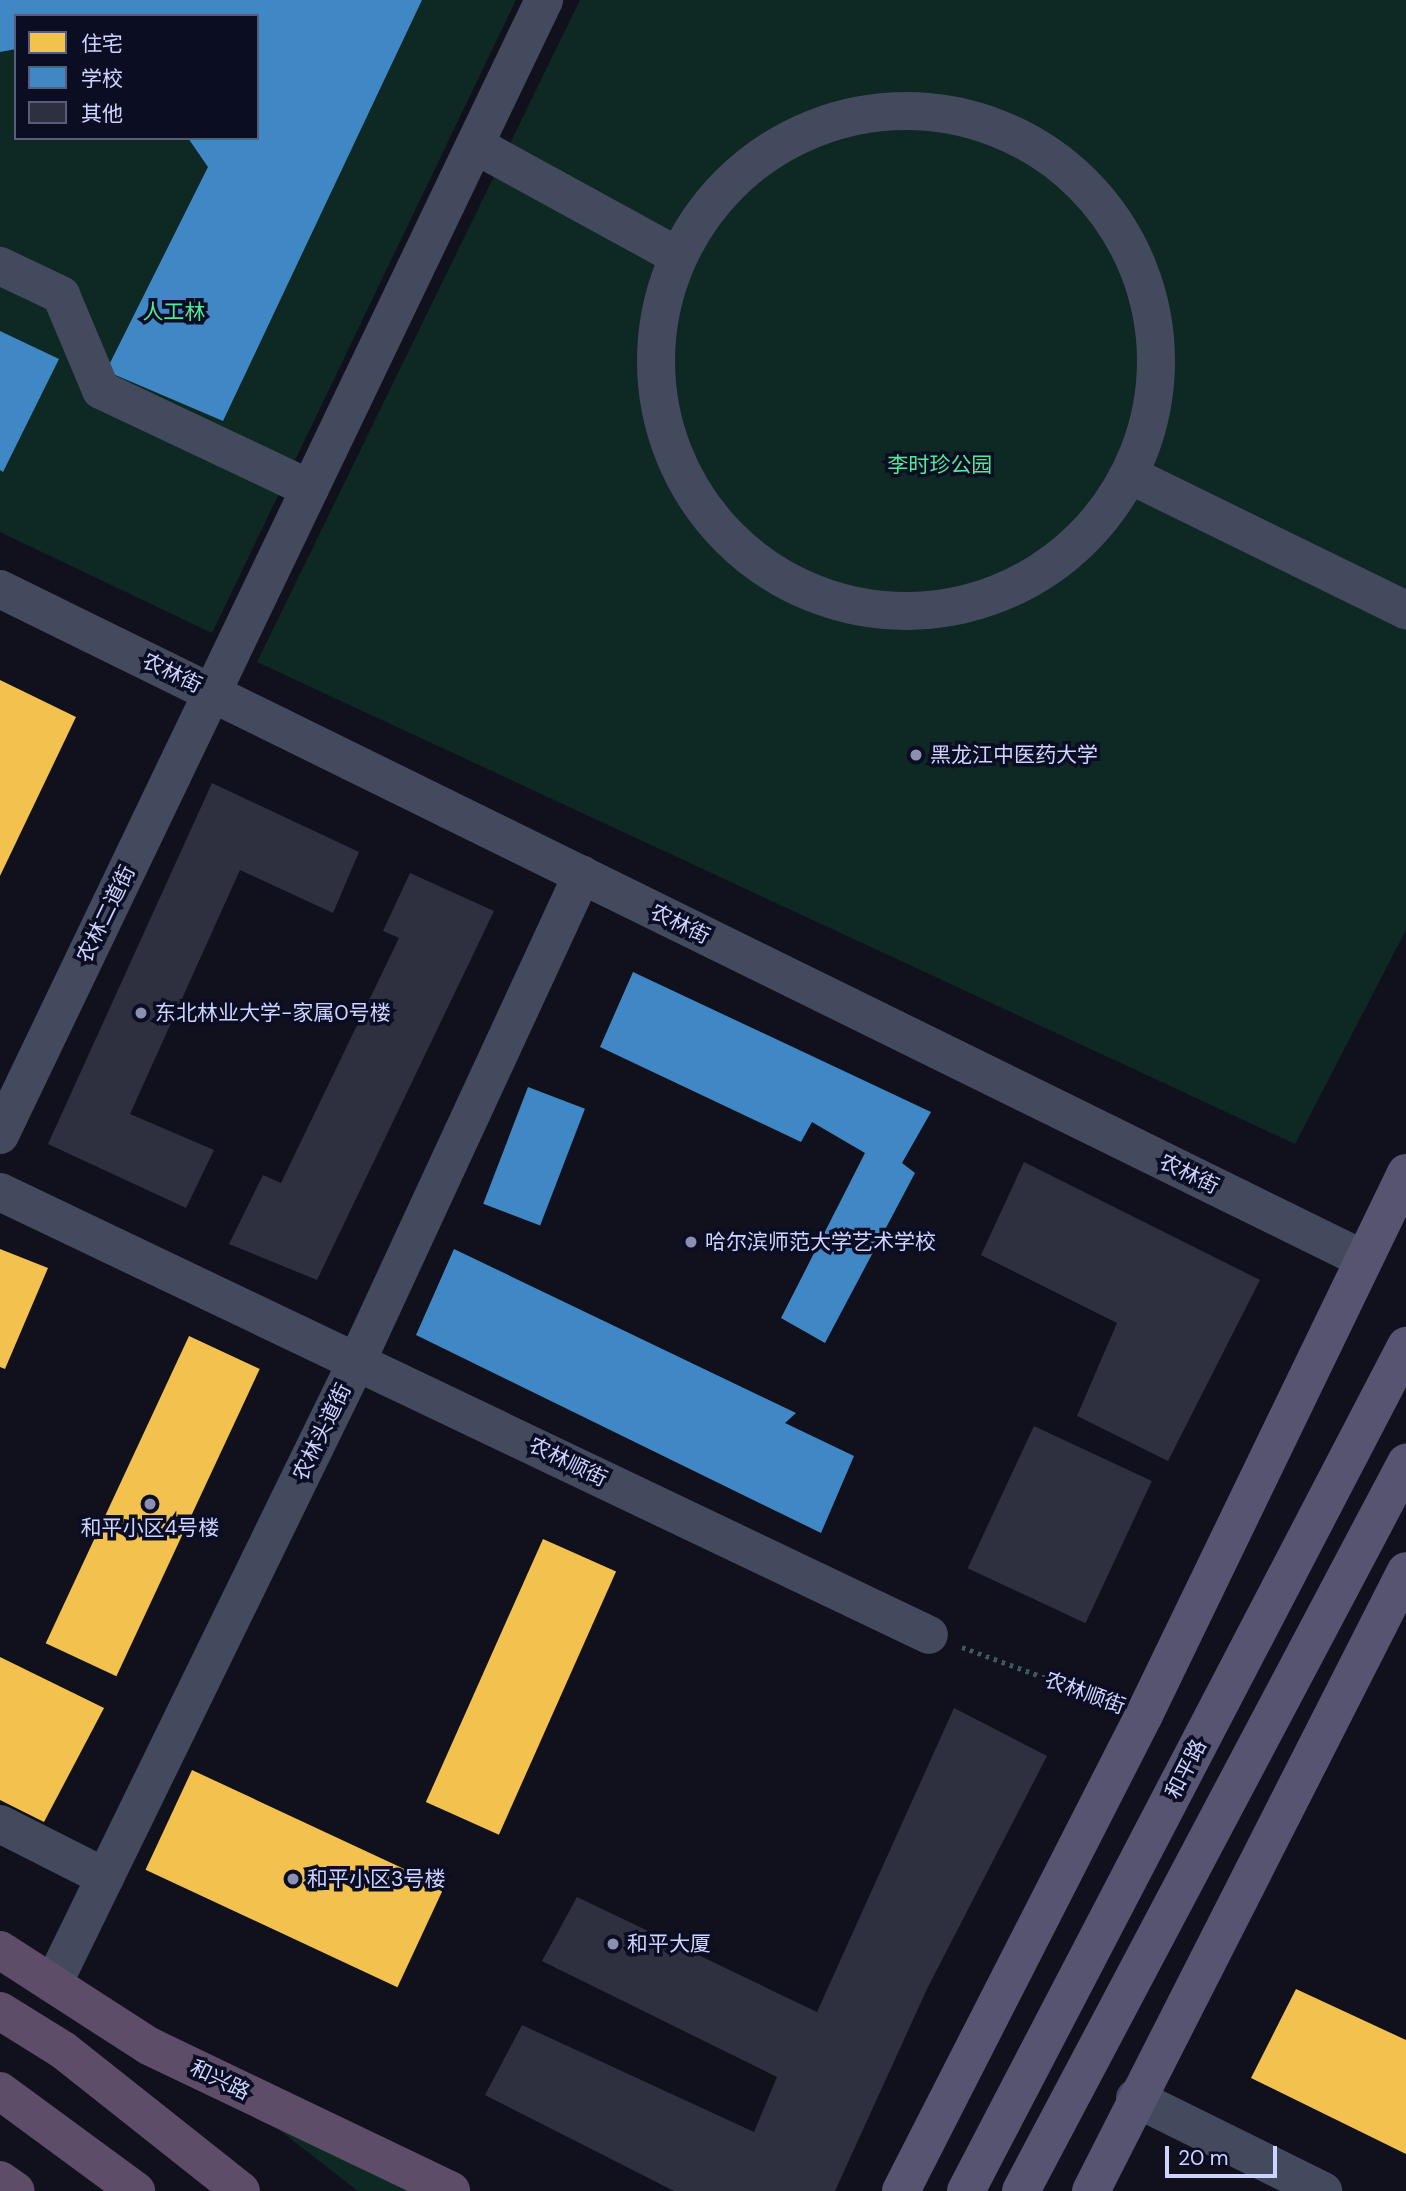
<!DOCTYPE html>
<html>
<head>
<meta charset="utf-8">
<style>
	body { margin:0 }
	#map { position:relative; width:1406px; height:2191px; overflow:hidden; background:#11111d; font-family:"DM Sans","Noto Sans SC",sans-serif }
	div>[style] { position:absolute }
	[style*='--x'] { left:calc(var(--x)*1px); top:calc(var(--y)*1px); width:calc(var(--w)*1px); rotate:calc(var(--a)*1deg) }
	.green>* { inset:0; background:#0e2923 }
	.homes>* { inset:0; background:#f2c14e; transform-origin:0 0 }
	.schools>* { inset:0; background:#3f88c5; transform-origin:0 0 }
	.building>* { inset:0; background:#2e2f3f; transform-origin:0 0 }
	.path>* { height:4.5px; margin-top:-2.25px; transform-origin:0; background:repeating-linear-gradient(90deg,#41575e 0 3.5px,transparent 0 8.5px) }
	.minor>* { height:38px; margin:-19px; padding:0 19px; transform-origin:19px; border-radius:19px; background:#444a5e }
	.minor>.ring { margin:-19px; padding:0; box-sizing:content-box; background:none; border:38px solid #444a5e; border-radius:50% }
	.major>* { height:38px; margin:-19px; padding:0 19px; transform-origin:19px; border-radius:19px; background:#575472 }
	.highway>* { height:38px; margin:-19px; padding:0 19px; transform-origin:19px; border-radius:19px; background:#5d4d68 }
	.dots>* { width:19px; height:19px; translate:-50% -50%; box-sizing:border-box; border:4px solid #0b0d23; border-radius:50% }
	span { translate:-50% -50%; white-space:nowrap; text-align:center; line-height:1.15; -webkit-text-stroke:7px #0b0d23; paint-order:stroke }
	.park-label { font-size:21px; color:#4deb99 }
	.street-label { font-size:21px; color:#cdd4ff }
	.poi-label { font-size:21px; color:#cdd4ff }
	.left { translate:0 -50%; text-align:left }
	.legend { position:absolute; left:14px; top:14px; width:245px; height:126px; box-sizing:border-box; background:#0b0d23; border:2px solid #595d7b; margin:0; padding:9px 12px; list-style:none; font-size:21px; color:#cdd4ff }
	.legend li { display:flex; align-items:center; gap:14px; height:35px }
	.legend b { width:35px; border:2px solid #595d7b }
	.scale { position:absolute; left:1165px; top:2146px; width:112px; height:32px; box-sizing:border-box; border:4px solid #cdd4ff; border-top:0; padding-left:9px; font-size:21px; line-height:24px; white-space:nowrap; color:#cdd4ff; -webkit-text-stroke:5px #0b0d23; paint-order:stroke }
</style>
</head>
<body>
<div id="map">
	<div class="green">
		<i style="clip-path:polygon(evenodd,0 0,516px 0,212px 633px,0 532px,0 0,16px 16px,257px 16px,257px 138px,16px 138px,16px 16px)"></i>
		<i style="clip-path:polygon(580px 0,1406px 0,1406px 930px,1295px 1144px,257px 662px)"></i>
		<i style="clip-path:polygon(219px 2083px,446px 2191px,358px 2191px)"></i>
	</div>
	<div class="homes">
		<i style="clip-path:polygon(0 680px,76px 717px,0 876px)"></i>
		<i style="clip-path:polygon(0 1249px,48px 1268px,5px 1369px,0 1367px)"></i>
		<i style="left:189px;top:1336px;width:78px;height:339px;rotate:25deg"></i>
		<i style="left:543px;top:1539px;width:80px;height:288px;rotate:24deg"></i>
		<i style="clip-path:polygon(0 1657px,104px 1708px,44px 1822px,0 1800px)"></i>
		<i style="left:192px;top:1770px;width:278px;height:110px;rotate:25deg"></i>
		<i style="clip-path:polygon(1296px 1989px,1406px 2040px,1406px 2154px,1251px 2078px)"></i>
	</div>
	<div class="schools">
		<i style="clip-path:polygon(0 0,422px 0,223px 421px,106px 371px,208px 167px,188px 138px,257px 138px,257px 16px,16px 16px,16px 49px,0 52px)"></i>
		<i style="clip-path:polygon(0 331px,59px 359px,3px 472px,0 470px)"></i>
		<i style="clip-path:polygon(633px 972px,931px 1112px,902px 1163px,915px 1173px,825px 1343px,781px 1318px,865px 1153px,812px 1122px,801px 1142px,600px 1047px)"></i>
		<i style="left:528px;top:1087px;width:61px;height:125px;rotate:21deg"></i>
		<i style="clip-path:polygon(454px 1249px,796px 1413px,785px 1423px,854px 1456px,821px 1533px,416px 1335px)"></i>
	</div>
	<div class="building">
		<i style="clip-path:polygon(212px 783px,359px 852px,333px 913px,240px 870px,130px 1114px,214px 1150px,186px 1208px,48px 1144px)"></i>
		<i style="clip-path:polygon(410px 873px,494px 911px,317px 1280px,229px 1244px,263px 1175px,281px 1183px,399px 938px,383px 931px)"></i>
		<i style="clip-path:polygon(1024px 1162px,1260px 1280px,1168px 1461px,1077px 1416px,1117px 1323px,981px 1255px)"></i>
		<i style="left:1034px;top:1426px;width:130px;height:157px;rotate:25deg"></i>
		<i style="clip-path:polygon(954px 1708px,1047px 1756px,927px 1989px,835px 2191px,674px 2191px,485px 2095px,522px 2025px,754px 2132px,777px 2077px,542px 1961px,577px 1897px,817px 2012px)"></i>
	</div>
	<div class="path">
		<i style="--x:962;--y:1647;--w:156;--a:20.3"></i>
	</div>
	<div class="minor">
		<i class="ring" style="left:656px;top:111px;width:462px;height:462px"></i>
		<i style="--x:475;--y:145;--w:225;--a:28.7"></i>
		<i style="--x:0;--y:266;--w:68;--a:25.4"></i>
		<i style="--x:61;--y:295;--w:103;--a:67.2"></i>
		<i style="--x:101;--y:390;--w:231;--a:25.3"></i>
		<i style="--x:1136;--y:478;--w:301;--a:26.1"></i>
		<i style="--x:0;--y:589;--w:1517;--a:26.18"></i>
		<i style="--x:0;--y:1135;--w:1259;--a:-64.39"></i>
		<i style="--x:0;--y:1192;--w:1029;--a:25.49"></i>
		<i style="--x:0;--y:1824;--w:118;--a:26.8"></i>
		<i style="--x:53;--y:1984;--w:693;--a:-63.99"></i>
		<i style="--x:357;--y:1361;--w:536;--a:-65.16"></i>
		<i style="--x:1135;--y:2098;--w:210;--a:26.3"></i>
	</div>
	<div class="major">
		<i style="--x:901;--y:2191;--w:534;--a:-62.96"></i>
		<i style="--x:1144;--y:1715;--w:602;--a:-64.2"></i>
		<i style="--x:966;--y:2191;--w:953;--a:-62.49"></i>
		<i style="--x:1021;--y:2191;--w:824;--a:-62.13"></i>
		<i style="--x:1091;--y:2191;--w:695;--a:-63.07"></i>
	</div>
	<div class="highway">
		<i style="--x:0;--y:1950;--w:177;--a:32.8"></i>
		<i style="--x:149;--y:2046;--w:335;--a:25.6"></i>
		<i style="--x:0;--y:2011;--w:74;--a:31.8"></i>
		<i style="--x:63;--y:2050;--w:227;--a:38.4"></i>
		<i style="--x:0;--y:2091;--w:169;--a:36.3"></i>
		<i style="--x:0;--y:2180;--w:19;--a:35"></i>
	</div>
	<div class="dots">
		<i style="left:916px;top:755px;background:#8b90b0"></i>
		<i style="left:141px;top:1013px;background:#8b90b0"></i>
		<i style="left:691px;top:1242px;background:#8b90b0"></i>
		<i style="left:150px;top:1504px;background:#8b90b0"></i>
		<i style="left:293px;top:1879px;background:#8b90b0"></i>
		<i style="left:613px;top:1944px;background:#8b90b0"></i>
	</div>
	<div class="park-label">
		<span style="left:174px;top:312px">人工林</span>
		<span style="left:940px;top:465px">李时珍公园</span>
	</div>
	<div class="street-label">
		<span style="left:172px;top:673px;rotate:26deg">农林街</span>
		<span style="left:106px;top:914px;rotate:-64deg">农林二道街</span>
		<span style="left:680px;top:924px;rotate:26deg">农林街</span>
		<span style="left:1189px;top:1174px;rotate:26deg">农林街</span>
		<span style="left:322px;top:1432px;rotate:-64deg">农林头道街</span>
		<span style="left:568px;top:1462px;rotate:26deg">农林顺街</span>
		<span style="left:1085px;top:1693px;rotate:20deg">农林顺街</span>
		<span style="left:1186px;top:1769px;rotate:-63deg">和平路</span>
		<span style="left:220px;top:2080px;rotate:26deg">和兴路</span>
	</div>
	<div class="poi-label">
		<span class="left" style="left:930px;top:755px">黑龙江中医药大学</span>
		<span class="left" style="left:155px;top:1013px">东北林业大学-家属0号楼</span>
		<span class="left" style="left:705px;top:1242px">哈尔滨师范大学艺术学校</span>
		<span style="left:150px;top:1528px">和平小区4号楼</span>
		<span class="left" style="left:307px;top:1879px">和平小区3号楼</span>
		<span class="left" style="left:627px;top:1944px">和平大厦</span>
	</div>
	<ul class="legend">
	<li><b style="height:19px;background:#f2c14e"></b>住宅</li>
	<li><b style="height:19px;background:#3f88c5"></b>学校</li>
	<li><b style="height:19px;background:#2e2f3f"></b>其他</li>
	</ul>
	<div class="scale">20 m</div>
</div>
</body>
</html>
